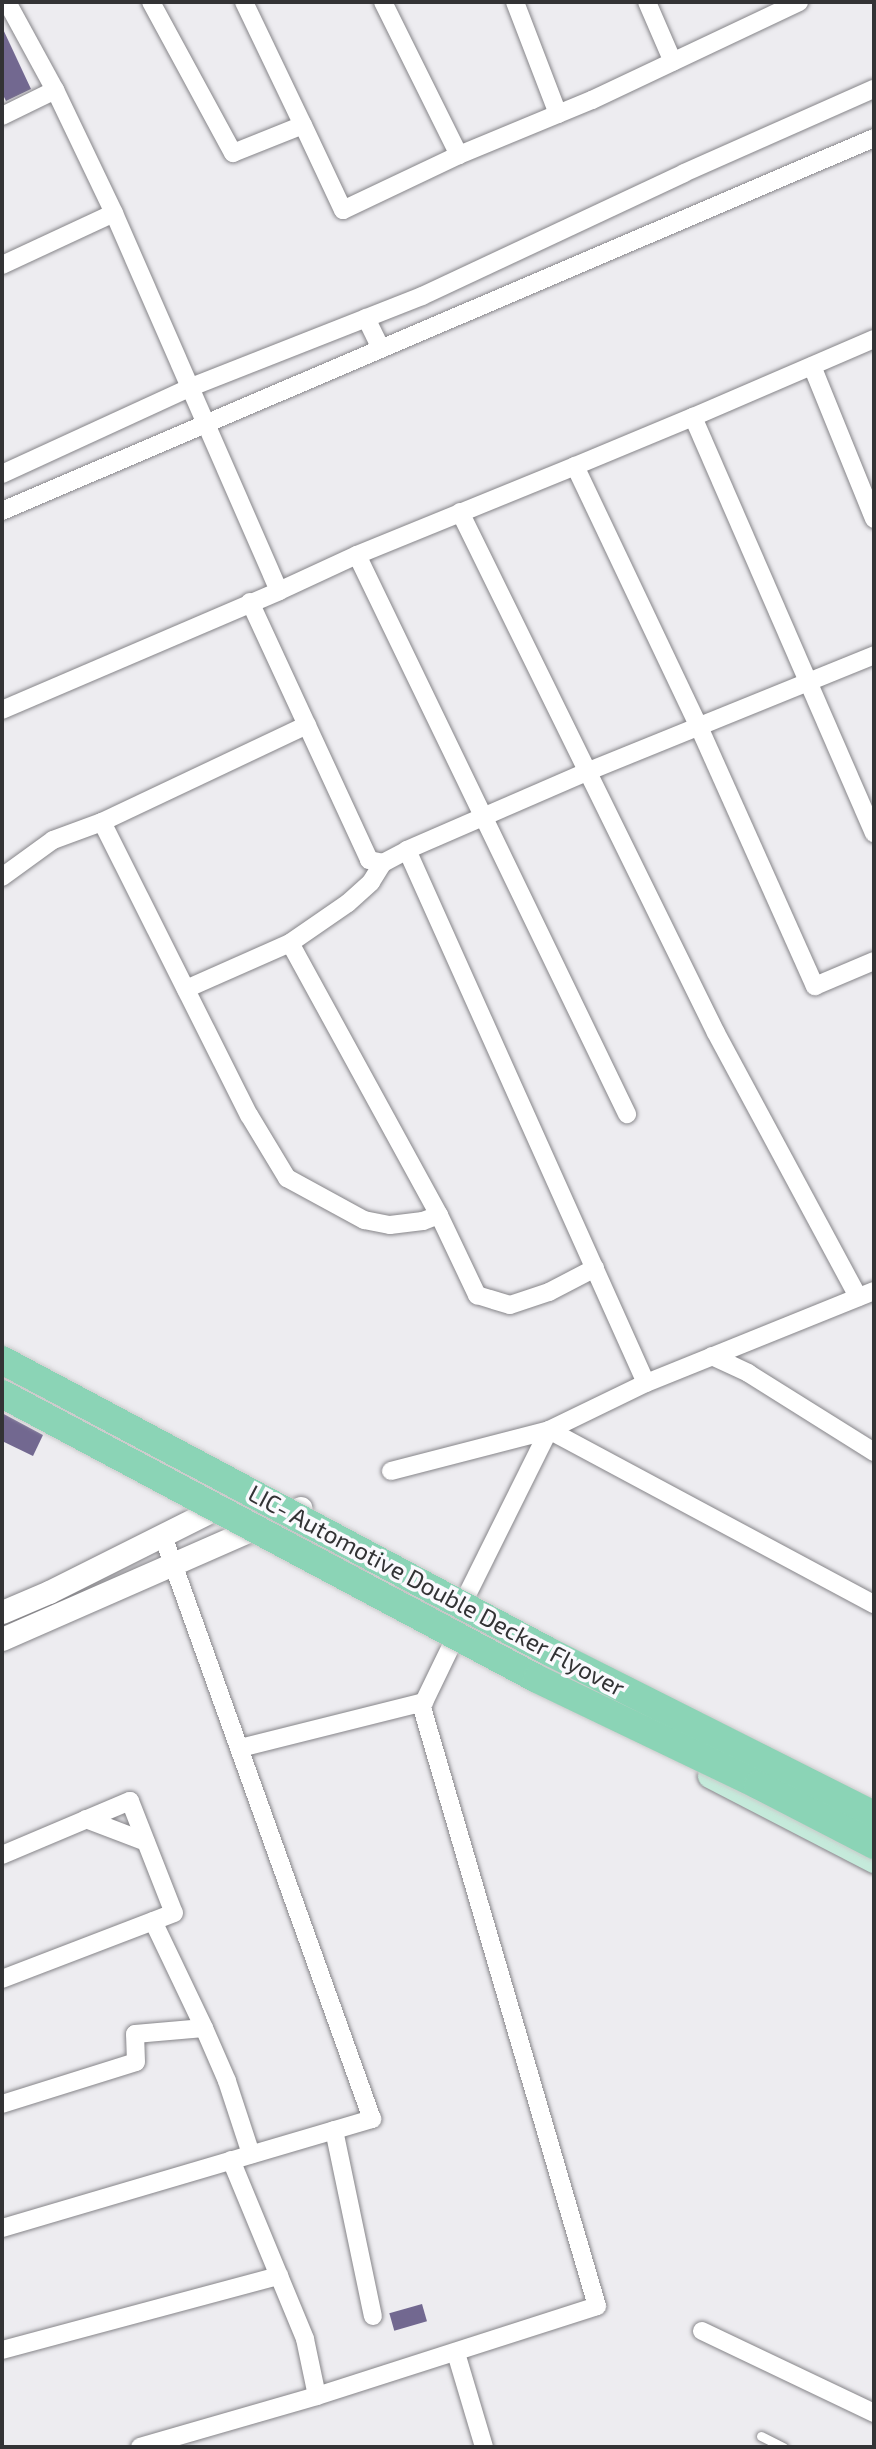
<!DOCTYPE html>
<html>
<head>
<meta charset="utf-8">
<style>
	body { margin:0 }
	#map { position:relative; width:876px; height:2449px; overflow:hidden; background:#edecf0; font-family:"Exo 2",sans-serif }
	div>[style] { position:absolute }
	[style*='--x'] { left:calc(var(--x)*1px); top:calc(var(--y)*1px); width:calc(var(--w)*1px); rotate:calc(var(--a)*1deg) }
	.building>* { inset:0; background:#726890; transform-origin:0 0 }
	.roads { filter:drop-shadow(0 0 2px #868589) drop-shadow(0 0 2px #868589) }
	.service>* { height:9px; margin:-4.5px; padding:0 4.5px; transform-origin:4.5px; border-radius:4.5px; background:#fff }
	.minor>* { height:18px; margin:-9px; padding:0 9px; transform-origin:9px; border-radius:9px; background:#fff }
	.tertiary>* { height:23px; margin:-11.5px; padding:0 11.5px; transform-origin:11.5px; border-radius:11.5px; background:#fff }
	.secondary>* { height:24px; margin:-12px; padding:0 12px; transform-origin:12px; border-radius:12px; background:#c5eadb }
	.rail>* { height:8px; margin-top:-4px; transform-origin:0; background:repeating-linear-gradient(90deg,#faf9fd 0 16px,#6e6e70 0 32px); box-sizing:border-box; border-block:2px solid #6e6e70 }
	.bridges { filter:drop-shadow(0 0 2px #cacaca) drop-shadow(0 0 2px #cacaca) }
	.primary-bridge>* { height:28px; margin:-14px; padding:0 14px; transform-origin:14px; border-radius:14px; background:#8bd4b6 }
	span { translate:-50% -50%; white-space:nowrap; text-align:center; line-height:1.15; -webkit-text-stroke:7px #faf9fd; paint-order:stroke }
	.street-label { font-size:24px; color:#333335 }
	.frame { position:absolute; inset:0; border:4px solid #333335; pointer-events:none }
</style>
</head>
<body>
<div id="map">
	<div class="building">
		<i style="clip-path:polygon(2px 27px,31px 89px,6px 101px,2px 93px)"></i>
		<i style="clip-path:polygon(2px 1413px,43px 1435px,33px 1456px,2px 1441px)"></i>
		<i style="left:422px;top:2304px;width:18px;height:34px;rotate:74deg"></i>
	</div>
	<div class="roads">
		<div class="service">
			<i style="--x:761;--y:2436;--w:25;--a:27"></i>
		</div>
		<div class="minor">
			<i style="--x:151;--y:2;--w:172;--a:61.5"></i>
			<i style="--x:233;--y:153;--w:75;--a:-21.8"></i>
			<i style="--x:303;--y:125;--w:94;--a:64.8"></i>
			<i style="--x:343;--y:210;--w:128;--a:-25.4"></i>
			<i style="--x:459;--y:155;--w:144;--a:-22.5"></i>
			<i style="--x:592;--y:100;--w:229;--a:-25.3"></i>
			<i style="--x:244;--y:2;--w:136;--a:64.4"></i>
			<i style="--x:383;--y:2;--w:171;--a:63.6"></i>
			<i style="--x:515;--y:2;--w:120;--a:69"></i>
			<i style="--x:647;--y:2;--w:65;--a:66.6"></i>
			<i style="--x:2;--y:116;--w:59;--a:-26.1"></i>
			<i style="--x:2;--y:265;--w:123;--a:-24.9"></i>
			<i style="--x:366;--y:318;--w:34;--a:64"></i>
			<i style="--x:812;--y:366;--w:165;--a:67.9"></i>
			<i style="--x:693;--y:417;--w:197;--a:-23.3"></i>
			<i style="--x:575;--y:466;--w:128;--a:-22.6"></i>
			<i style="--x:693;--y:417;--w:454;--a:66.5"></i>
			<i style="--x:2;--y:474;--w:208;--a:-24.7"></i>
			<i style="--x:191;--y:387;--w:248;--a:-21.5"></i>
			<i style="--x:422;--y:296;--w:289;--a:-25.1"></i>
			<i style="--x:684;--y:173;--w:208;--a:-23.9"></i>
			<i style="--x:2;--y:511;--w:948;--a:-23.16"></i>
			<i style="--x:460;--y:512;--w:580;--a:63.83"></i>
			<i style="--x:716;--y:1033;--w:300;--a:61.7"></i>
			<i style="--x:357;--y:555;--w:621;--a:64.22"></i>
			<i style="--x:279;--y:591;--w:86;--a:-24.8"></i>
			<i style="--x:357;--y:555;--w:235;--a:-22.2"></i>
			<i style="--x:575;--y:466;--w:289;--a:64.6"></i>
			<i style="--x:699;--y:727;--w:284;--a:65.9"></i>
			<i style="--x:815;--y:986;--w:64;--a:-23"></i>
			<i style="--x:250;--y:602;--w:284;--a:65.2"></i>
			<i style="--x:369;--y:860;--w:14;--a:12"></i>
			<i style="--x:383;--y:863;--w:27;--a:-28"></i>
			<i style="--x:407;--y:850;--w:198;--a:-23.5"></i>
			<i style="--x:589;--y:771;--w:308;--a:-22.1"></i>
			<i style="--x:2;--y:710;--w:301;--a:-23.2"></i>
			<i style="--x:279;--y:591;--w:412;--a:-113.6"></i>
			<i style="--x:114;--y:213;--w:136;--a:-115.6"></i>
			<i style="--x:55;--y:90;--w:100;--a:-118.6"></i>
			<i style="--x:307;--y:725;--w:227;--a:154.7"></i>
			<i style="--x:102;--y:822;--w:328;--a:63.4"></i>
			<i style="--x:249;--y:1115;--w:74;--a:58.9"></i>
			<i style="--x:287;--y:1178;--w:88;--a:28.6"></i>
			<i style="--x:364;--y:1220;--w:26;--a:11"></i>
			<i style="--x:390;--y:1225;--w:33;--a:-7"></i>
			<i style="--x:423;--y:1221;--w:17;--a:-21"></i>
			<i style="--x:439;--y:1215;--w:310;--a:-118.7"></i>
			<i style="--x:290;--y:943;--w:70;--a:-34.6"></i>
			<i style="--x:348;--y:903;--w:31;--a:-42"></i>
			<i style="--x:371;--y:882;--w:22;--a:-58"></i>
			<i style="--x:407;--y:850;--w:584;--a:65.85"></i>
			<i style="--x:2;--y:877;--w:63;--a:-36"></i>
			<i style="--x:53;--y:840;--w:52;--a:-20.2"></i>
			<i style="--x:186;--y:989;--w:114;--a:-23.9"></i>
			<i style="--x:439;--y:1215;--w:89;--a:64.6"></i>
			<i style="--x:477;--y:1295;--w:34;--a:17"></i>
			<i style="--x:510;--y:1305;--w:41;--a:-18.4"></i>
			<i style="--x:549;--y:1292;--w:52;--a:-27.6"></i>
			<i style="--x:874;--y:1291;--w:246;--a:158"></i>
			<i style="--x:646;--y:1383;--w:108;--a:154.1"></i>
			<i style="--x:549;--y:1430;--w:369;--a:28.2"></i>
			<i style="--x:712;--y:1356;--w:40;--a:25"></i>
			<i style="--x:748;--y:1373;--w:149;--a:32.1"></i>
			<i style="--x:391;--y:1471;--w:163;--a:-14.5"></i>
			<i style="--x:240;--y:1748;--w:190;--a:-14"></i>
			<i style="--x:424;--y:1702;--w:64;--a:-64.2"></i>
			<i style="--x:452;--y:1644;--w:51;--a:-73"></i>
			<i style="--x:467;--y:1595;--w:184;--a:-63.6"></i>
			<i style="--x:86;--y:1819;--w:64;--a:21"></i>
			<i style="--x:2;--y:1855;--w:139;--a:-22.9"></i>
			<i style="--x:130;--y:1801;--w:120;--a:68.6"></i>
			<i style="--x:174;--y:1913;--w:184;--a:159"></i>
			<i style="--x:153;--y:1921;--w:119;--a:64.5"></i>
			<i style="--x:2;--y:2104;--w:140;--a:-17.4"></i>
			<i style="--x:136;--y:2062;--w:28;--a:-92"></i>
			<i style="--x:135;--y:2034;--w:69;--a:-5"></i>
			<i style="--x:204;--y:2028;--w:58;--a:66.5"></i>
			<i style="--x:227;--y:2081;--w:77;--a:71.8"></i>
			<i style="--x:334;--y:2130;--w:190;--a:78.2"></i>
			<i style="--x:231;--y:2160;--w:194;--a:67.5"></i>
			<i style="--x:305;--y:2339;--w:58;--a:78.1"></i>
			<i style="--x:2;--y:2228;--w:386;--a:-16.4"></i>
			<i style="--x:372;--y:2119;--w:619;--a:-109.72"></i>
			<i style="--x:702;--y:2331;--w:191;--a:25.5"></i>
			<i style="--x:2;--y:2350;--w:287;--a:-15"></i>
			<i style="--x:456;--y:2353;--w:98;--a:73.4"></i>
			<i style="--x:140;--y:2447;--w:184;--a:-16.1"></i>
			<i style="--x:317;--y:2396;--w:294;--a:-17.8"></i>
			<i style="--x:597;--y:2306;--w:627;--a:-106.3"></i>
		</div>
		<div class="tertiary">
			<i style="--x:2;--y:1612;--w:51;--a:-23.1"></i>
			<i style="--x:49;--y:1592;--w:201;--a:-26.6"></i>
			<i style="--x:2;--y:1639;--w:326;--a:-23.7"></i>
		</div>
		<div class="secondary">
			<i style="--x:710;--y:1776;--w:185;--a:27.4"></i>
		</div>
	</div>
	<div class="rail">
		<i style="--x:2;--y:1372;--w:193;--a:27.5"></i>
		<i style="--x:173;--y:1461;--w:239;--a:29.4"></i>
		<i style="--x:381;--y:1578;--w:551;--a:26.61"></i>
		<i style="--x:2;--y:1386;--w:186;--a:27.5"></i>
		<i style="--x:167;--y:1472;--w:239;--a:29.4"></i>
		<i style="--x:375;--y:1589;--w:558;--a:26.52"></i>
	</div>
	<div class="bridges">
		<div class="primary-bridge">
			<i style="--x:2;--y:1360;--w:621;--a:28.05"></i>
			<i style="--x:550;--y:1652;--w:363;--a:26.7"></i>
			<i style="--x:2;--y:1394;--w:606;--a:28.04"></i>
			<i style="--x:537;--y:1679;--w:245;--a:25.6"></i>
			<i style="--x:758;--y:1785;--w:131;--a:27.3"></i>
		</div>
	</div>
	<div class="street-label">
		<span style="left:437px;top:1590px;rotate:28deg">LIC- Automotive Double Decker Flyover</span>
	</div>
	<div class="frame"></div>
</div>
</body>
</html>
